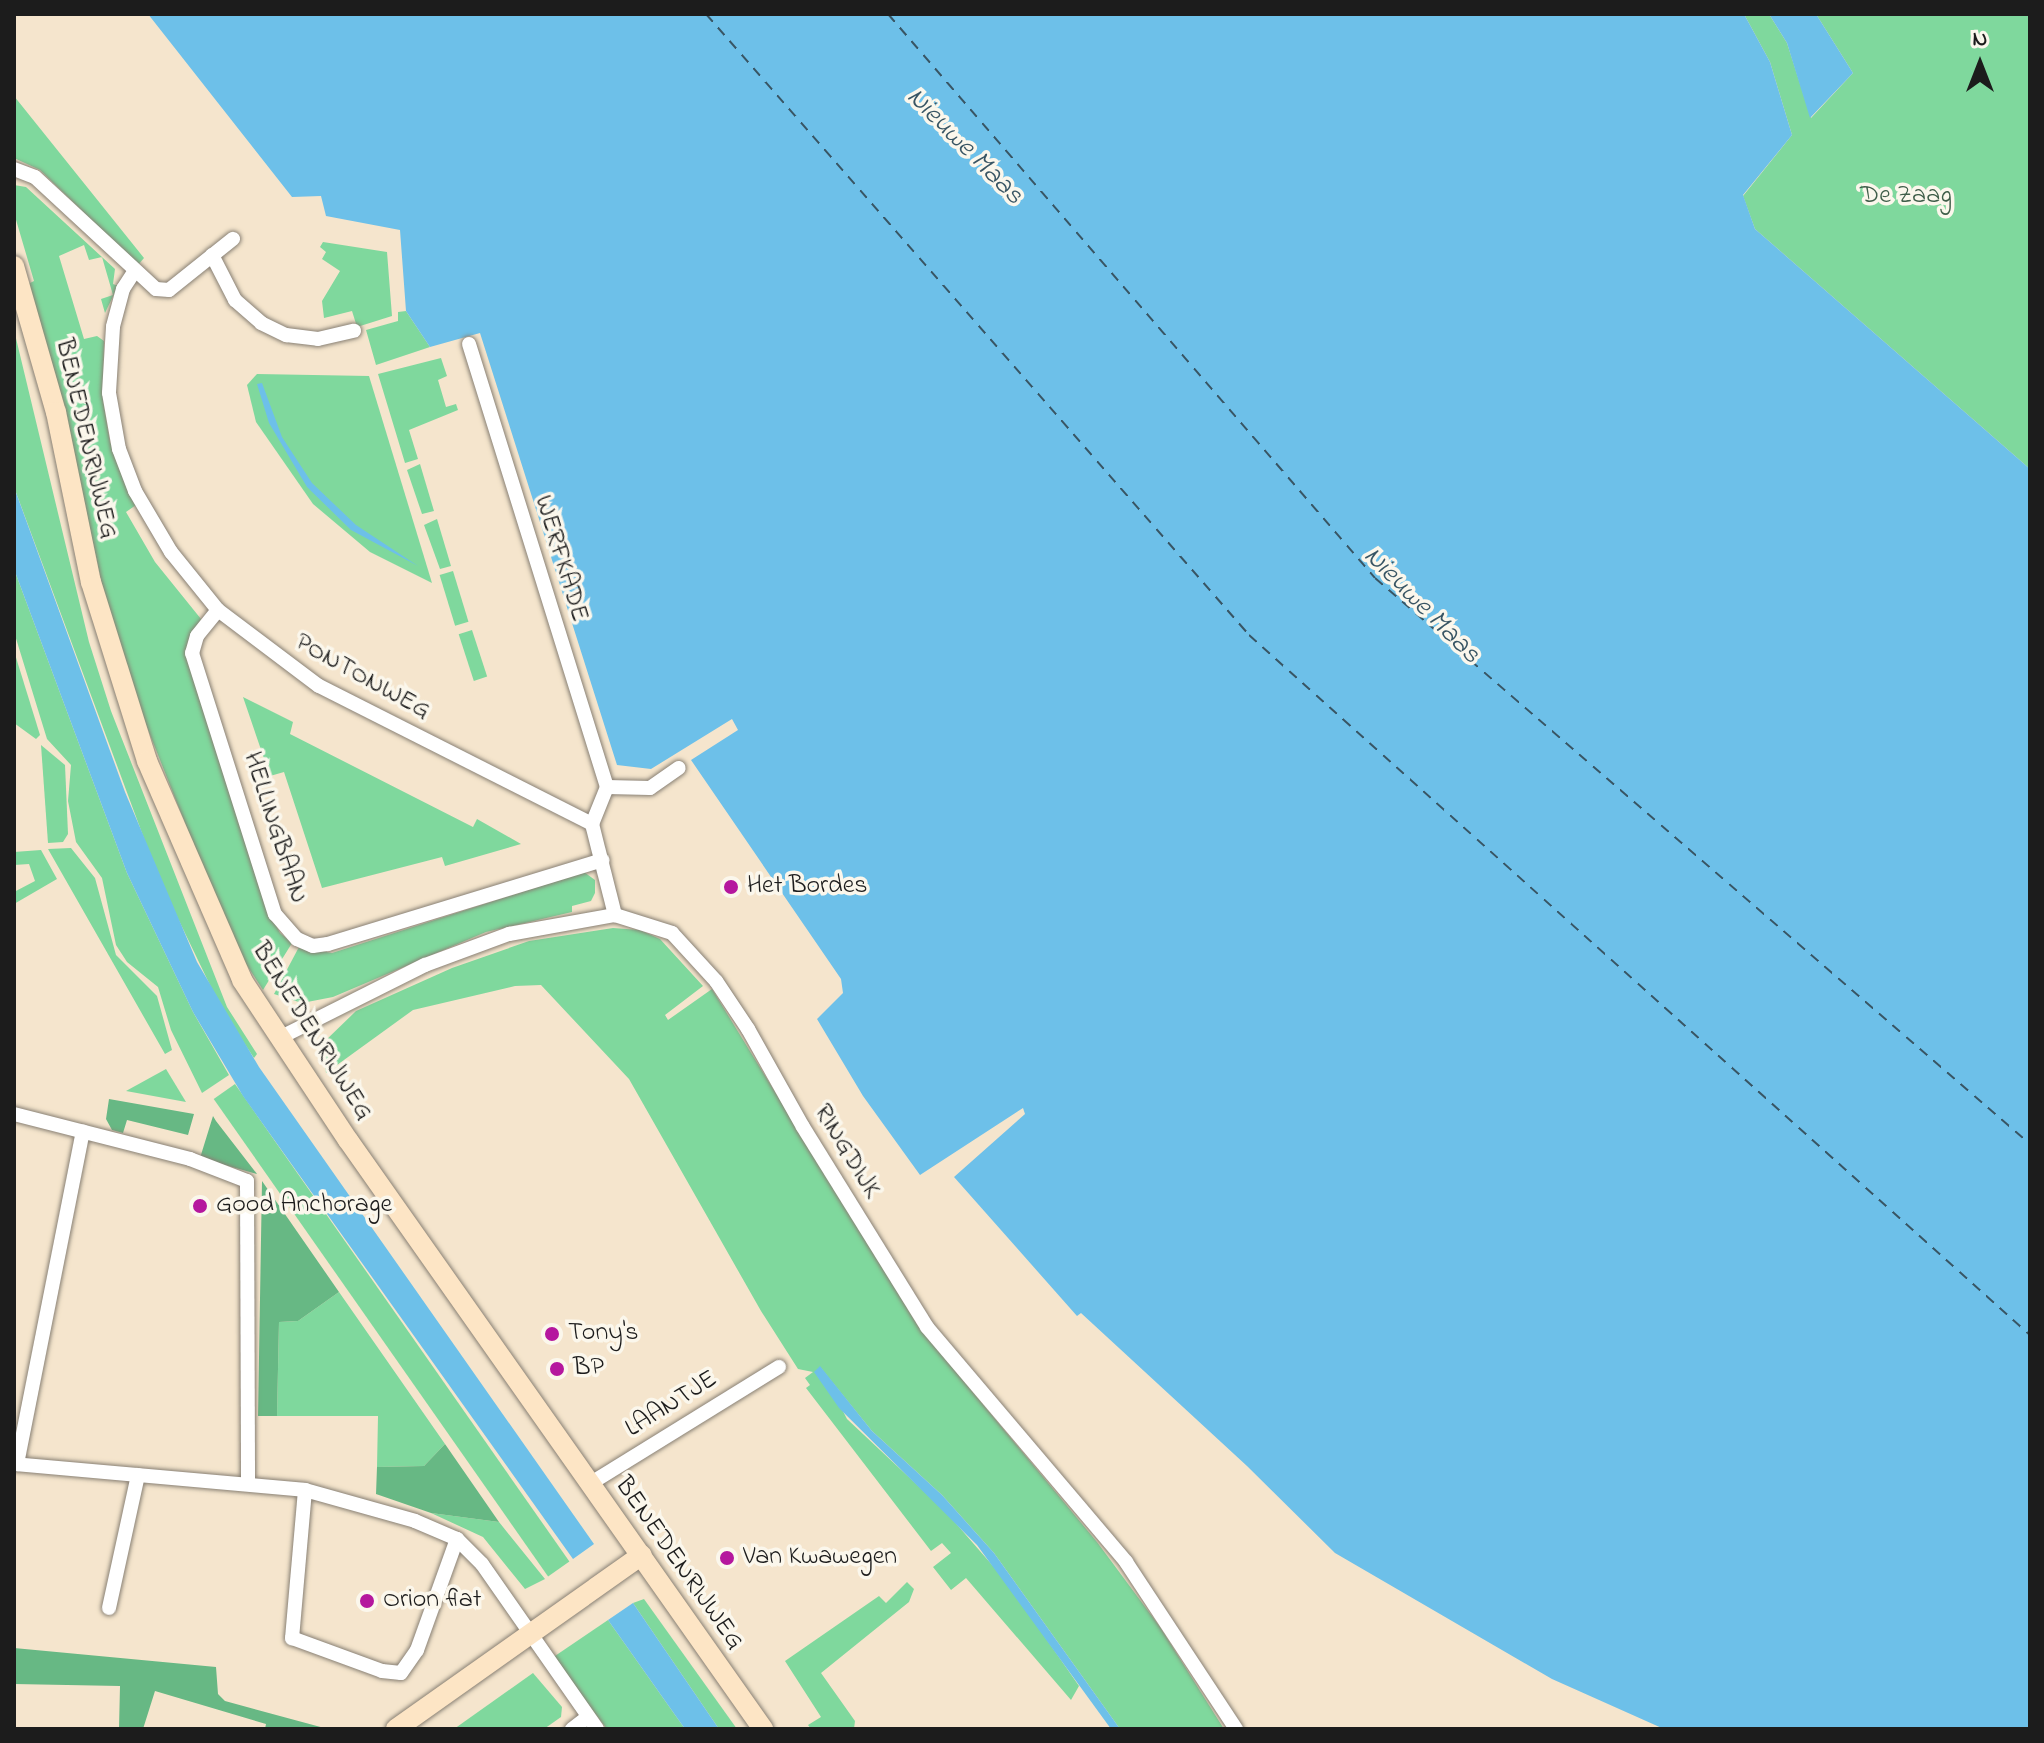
<!DOCTYPE html>
<html>
<head>
<meta charset="utf-8">
<style>
	body { margin:0 }
	#map { position:relative; width:2044px; height:1743px; overflow:hidden; background:#f5e5cd; font-family:"Indie Flower",sans-serif }
	div>[style] { position:absolute }
	[style*='--x'] { left:calc(var(--x)*1px); top:calc(var(--y)*1px); width:calc(var(--w)*1px); rotate:calc(var(--a)*1deg) }
	.green>* { inset:0; background:#7fd89d; transform-origin:0 0 }
	.forest>* { inset:0; background:#67b884 }
	.water>* { inset:0; background:#6dc0e9 }
	.ferry>* { height:2px; margin-top:-1px; transform-origin:0; background:repeating-linear-gradient(90deg,#385564 0 10px,transparent 0 18px) }
	.roads { filter:drop-shadow(0 0 2px #888074) drop-shadow(0 0 2px #888074) }
	.street>* { height:14px; margin:-7px; padding:0 7px; transform-origin:7px; border-radius:7px; background:#fff }
	.secondary>* { height:20px; margin:-10px; padding:0 10px; transform-origin:10px; border-radius:10px; background:#fde5c5 }
	.dots>* { width:22px; height:22px; translate:-50% -50%; box-sizing:border-box; border:4px solid #fbf7ec; border-radius:50% }
	span { translate:-50% -50%; white-space:nowrap; text-align:center; line-height:1.15; -webkit-text-stroke:7px #fbf7ec; paint-order:stroke }
	.park-label { font-size:26px; color:#3f5e49 }
	.street-label { font-size:26px; color:#1c1c1c }
	.poi-label { font-size:26px; color:#1c1c1c }
	.left { translate:0 -50%; text-align:left }
	.water-label { font-size:28px; color:#385564; font-style:italic }
	.frame { position:absolute; inset:0; border:16px solid #1c1c1c; pointer-events:none }
	.north { position:absolute; left:1940px; top:24px; width:80px; height:80px; -webkit-text-stroke:6px #fbf7ec; paint-order:stroke; rotate:0deg; font-size:22px; font-weight:700; line-height:32px; text-align:center; color:#1c1c1c }
	.north::after { content:''; display:block; margin:auto; width:28px; height:36px; background:#1c1c1c; clip-path:polygon(50% 0,100% 100%,50% 72%,0 100%) }
</style>
</head>
<body>
<div id="map">
	<div class="green">
		<i style="clip-path:polygon(1744px 14px,1769px 14px,1787px 43px,1811px 118px,1853px 73px,1816px 14px,2030px 14px,2030px 469px,1755px 229px,1743px 196px,1792px 135px,1770px 62px)"></i>
		<i style="clip-path:polygon(14px 96px,144px 258px,138px 265px,40px 170px,14px 158px)"></i>
		<i style="clip-path:polygon(14px 185px,26px 187px,115px 269px,113px 284px,118px 286px,105px 313px,101px 299px,113px 295px,102px 257px,89px 260px,84px 245px,59px 256px,84px 339px,97px 336px,104px 341px,103px 400px,110px 442px,136px 505px,126px 512px,155px 562px,201px 619px,188px 642px,190px 667px,265px 905px,280px 933px,292px 943px,263px 990px,233px 944px,137px 702px,105px 598px,58px 384px,28px 284px,34px 281px,14px 213px)"></i>
		<i style="clip-path:polygon(323px 242px,387px 252px,392px 316px,357px 327px,352px 311px,324px 318px,322px 301px,340px 271px,322px 259px,326px 252px,320px 247px)"></i>
		<i style="clip-path:polygon(406px 311px,430px 347px,376px 365px,366px 330px,398px 321px,398px 312px)"></i>
		<i style="clip-path:polygon(14px 330px,89px 642px,111px 711px,227px 1007px,257px 1054px,254px 1058px,221px 1008px,159px 879px,14px 487px)"></i>
		<i style="clip-path:polygon(441px 358px,447px 376px,438px 380px,446px 407px,456px 404px,458px 410px,409px 430px,418px 459px,405px 463px,378px 374px)"></i>
		<i style="clip-path:polygon(257px 374px,369px 376px,432px 583px,370px 552px,313px 504px,256px 422px,247px 385px)"></i>
		<i style="clip-path:polygon(420px 464px,434px 511px,422px 514px,407px 470px)"></i>
		<i style="clip-path:polygon(437px 519px,451px 566px,440px 569px,424px 525px)"></i>
		<i style="clip-path:polygon(14px 569px,127px 873px,193px 1012px,229px 1075px,202px 1093px,171px 1030px,158px 987px,127px 962px,116px 945px,102px 878px,76px 842px,68px 801px,71px 765px,47px 739px,14px 632px)"></i>
		<i style="left:453px;top:571px;width:53px;height:14px;rotate:73deg"></i>
		<i style="left:472px;top:630px;width:49px;height:14px;rotate:72deg"></i>
		<i style="clip-path:polygon(14px 651px,40px 735px,36px 739px,14px 723px)"></i>
		<i style="clip-path:polygon(243px 697px,293px 722px,290px 734px,473px 827px,477px 819px,521px 844px,445px 866px,442px 857px,322px 888px,284px 772px,270px 776px)"></i>
		<i style="clip-path:polygon(41px 745px,65px 765px,68px 834px,63px 842px,48px 843px)"></i>
		<i style="clip-path:polygon(71px 848px,95px 878px,116px 955px,157px 996px,172px 1050px,165px 1054px,48px 849px)"></i>
		<i style="clip-path:polygon(41px 850px,57px 879px,14px 904px,14px 892px,35px 881px,29px 864px,14px 865px,14px 852px)"></i>
		<i style="clip-path:polygon(584px 872px,595px 880px,595px 893px,591px 901px,572px 906px,572px 912px,486px 932px,333px 997px,302px 1003px,274px 994px,299px 947px,332px 953px)"></i>
		<i style="clip-path:polygon(613px 928px,640px 930px,660px 939px,703px 986px,665px 1015px,668px 1020px,712px 989px,918px 1326px,1097px 1542px,1160px 1627px,1224px 1729px,1120px 1729px,994px 1553px,942px 1495px,872px 1431px,820px 1367px,847px 1419px,946px 1512px,1006px 1581px,1079px 1686px,1071px 1700px,966px 1578px,951px 1590px,933px 1567px,951px 1553px,942px 1543px,931px 1551px,806px 1388px,810px 1385px,805px 1378px,813px 1372px,798px 1369px,761px 1311px,629px 1079px,541px 985px,515px 986px,413px 1010px,326px 1073px,323px 1043px,356px 1011px,452px 968px,529px 941px)"></i>
		<i style="clip-path:polygon(166px 1069px,186px 1102px,126px 1091px)"></i>
		<i style="left:235px;top:1084px;width:583px;height:26px;rotate:55deg"></i>
		<i style="clip-path:polygon(339px 1292px,445px 1444px,424px 1466px,377px 1467px,378px 1416px,277px 1416px,279px 1322px,298px 1321px)"></i>
		<i style="clip-path:polygon(431px 1513px,499px 1522px,545px 1579px,525px 1589px,483px 1537px)"></i>
		<i style="clip-path:polygon(907px 1582px,914px 1589px,909px 1602px,821px 1673px,855px 1721px,854px 1729px,811px 1729px,808px 1725px,821px 1717px,785px 1661px,879px 1596px,886px 1603px)"></i>
		<i style="clip-path:polygon(644px 1599px,737px 1729px,719px 1729px,633px 1603px)"></i>
		<i style="clip-path:polygon(608px 1620px,685px 1729px,607px 1729px,552px 1658px)"></i>
		<i style="clip-path:polygon(533px 1673px,562px 1707px,561px 1717px,544px 1729px,454px 1729px)"></i>
	</div>
	<div class="forest">
		<i style="clip-path:polygon(109px 1099px,194px 1114px,188px 1135px,127px 1120px,123px 1133px,112px 1130px,106px 1119px)"></i>
		<i style="clip-path:polygon(213px 1116px,216px 1121px,257px 1174px,200px 1158px)"></i>
		<i style="clip-path:polygon(262px 1181px,339px 1292px,298px 1321px,279px 1322px,277px 1416px,258px 1416px)"></i>
		<i style="clip-path:polygon(445px 1444px,499px 1522px,431px 1513px,376px 1494px,377px 1467px,424px 1466px)"></i>
		<i style="clip-path:polygon(14px 1648px,216px 1667px,218px 1694px,225px 1701px,328px 1729px,265px 1729px,266px 1724px,155px 1691px,143px 1729px,119px 1729px,120px 1686px,14px 1684px)"></i>
	</div>
	<div class="water">
		<i style="clip-path:polygon(148px 14px,1744px 14px,1770px 62px,1792px 135px,1743px 195px,1755px 229px,2030px 469px,2030px 1729px,1664px 1729px,1552px 1679px,1335px 1553px,1247px 1466px,1081px 1313px,1077px 1316px,954px 1177px,1025px 1114px,1023px 1108px,920px 1175px,863px 1096px,817px 1019px,843px 993px,841px 979px,691px 760px,738px 730px,732px 719px,651px 769px,617px 765px,480px 333px,430px 347px,406px 311px,400px 230px,326px 216px,321px 196px,292px 197px)"></i>
		<i style="clip-path:polygon(1769px 14px,1816px 14px,1853px 73px,1810px 118px,1787px 43px)"></i>
		<i style="clip-path:polygon(262px 383px,282px 437px,312px 483px,356px 525px,418px 566px,351px 530px,307px 487px,269px 423px,257px 384px)"></i>
		<i style="clip-path:polygon(14px 487px,125px 792px,197px 962px,259px 1067px,594px 1544px,573px 1559px,243px 1096px,193px 1012px,127px 873px,14px 569px)"></i>
		<i style="clip-path:polygon(820px 1366px,872px 1431px,942px 1495px,994px 1553px,1120px 1729px,1111px 1729px,977px 1545px,839px 1408px,814px 1372px)"></i>
		<i style="clip-path:polygon(633px 1603px,719px 1729px,685px 1729px,608px 1620px)"></i>
	</div>
	<div class="ferry">
		<i style="--x:706;--y:14;--w:825;--a:48.83"></i>
		<i style="--x:1249;--y:635;--w:1049;--a:41.87"></i>
		<i style="--x:888;--y:14;--w:745;--a:49.19"></i>
		<i style="--x:1375;--y:578;--w:866;--a:40.83"></i>
	</div>
	<div class="roads">
		<div class="street">
			<i style="--x:14;--y:169;--w:22;--a:21"></i>
			<i style="--x:35;--y:177;--w:165;--a:42.8"></i>
			<i style="--x:156;--y:289;--w:13;--a:4"></i>
			<i style="--x:169;--y:290;--w:82;--a:-38.6"></i>
			<i style="--x:212;--y:255;--w:51;--a:62.9"></i>
			<i style="--x:235;--y:300;--w:35;--a:41"></i>
			<i style="--x:261;--y:323;--w:28;--a:26"></i>
			<i style="--x:286;--y:335;--w:32;--a:7"></i>
			<i style="--x:318;--y:339;--w:37;--a:-13"></i>
			<i style="--x:134;--y:272;--w:20;--a:123"></i>
			<i style="--x:123;--y:289;--w:39;--a:105"></i>
			<i style="--x:113;--y:327;--w:66;--a:93.5"></i>
			<i style="--x:109;--y:393;--w:57;--a:79.9"></i>
			<i style="--x:119;--y:449;--w:45;--a:69.1"></i>
			<i style="--x:135;--y:491;--w:71;--a:59.5"></i>
			<i style="--x:171;--y:552;--w:75;--a:51"></i>
			<i style="--x:218;--y:610;--w:126;--a:37"></i>
			<i style="--x:319;--y:686;--w:306;--a:26.8"></i>
			<i style="--x:592;--y:824;--w:94;--a:75.8"></i>
			<i style="--x:469;--y:344;--w:464;--a:72.7"></i>
			<i style="--x:607;--y:787;--w:40;--a:112"></i>
			<i style="--x:218;--y:610;--w:33;--a:129"></i>
			<i style="--x:197;--y:636;--w:18;--a:106"></i>
			<i style="--x:192;--y:653;--w:274;--a:72.4"></i>
			<i style="--x:275;--y:914;--w:33;--a:49"></i>
			<i style="--x:297;--y:939;--w:17;--a:24"></i>
			<i style="--x:313;--y:946;--w:15;--a:-8"></i>
			<i style="--x:328;--y:944;--w:287;--a:-17"></i>
			<i style="--x:607;--y:787;--w:43;--a:1.3"></i>
			<i style="--x:650;--y:788;--w:35;--a:-35"></i>
			<i style="--x:279;--y:1038;--w:163;--a:-26.6"></i>
			<i style="--x:425;--y:965;--w:90;--a:-20.3"></i>
			<i style="--x:509;--y:934;--w:108;--a:-10.2"></i>
			<i style="--x:615;--y:915;--w:60;--a:17.5"></i>
			<i style="--x:672;--y:933;--w:65;--a:47.5"></i>
			<i style="--x:716;--y:981;--w:58;--a:56.3"></i>
			<i style="--x:748;--y:1029;--w:112;--a:60.7"></i>
			<i style="--x:803;--y:1127;--w:235;--a:58.2"></i>
			<i style="--x:927;--y:1327;--w:308;--a:49.7"></i>
			<i style="--x:1126;--y:1562;--w:200;--a:56.6"></i>
			<i style="--x:14;--y:1114;--w:182;--a:14.3"></i>
			<i style="--x:190;--y:1159;--w:61;--a:21.1"></i>
			<i style="--x:247;--y:1181;--w:300;--a:89.8"></i>
			<i style="--x:14;--y:1464;--w:292;--a:5.1"></i>
			<i style="--x:305;--y:1490;--w:114;--a:15.7"></i>
			<i style="--x:415;--y:1521;--w:46;--a:23.2"></i>
			<i style="--x:457;--y:1539;--w:35;--a:45"></i>
			<i style="--x:482;--y:1564;--w:201;--a:55.1"></i>
			<i style="--x:17;--y:1464;--w:339;--a:-78.8"></i>
			<i style="--x:591;--y:1483;--w:221;--a:-31.7"></i>
			<i style="--x:305;--y:1490;--w:149;--a:95"></i>
			<i style="--x:292;--y:1638;--w:96;--a:20.1"></i>
			<i style="--x:382;--y:1671;--w:19;--a:6"></i>
			<i style="--x:401;--y:1673;--w:28;--a:-55"></i>
			<i style="--x:417;--y:1650;--w:118;--a:-70.2"></i>
			<i style="--x:109;--y:1608;--w:136;--a:-77.7"></i>
			<i style="--x:572;--y:1729;--w:20;--a:-37"></i>
		</div>
		<div class="secondary">
			<i style="--x:14;--y:266;--w:152;--a:74"></i>
			<i style="--x:56;--y:412;--w:174;--a:78.4"></i>
			<i style="--x:91;--y:582;--w:188;--a:72.6"></i>
			<i style="--x:147;--y:761;--w:239;--a:66.5"></i>
			<i style="--x:242;--y:980;--w:192;--a:56.5"></i>
			<i style="--x:348;--y:1140;--w:721;--a:54.83"></i>
			<i style="--x:396;--y:1729;--w:301;--a:-35.3"></i>
		</div>
	</div>
	<div class="dots">
		<i style="left:731px;top:887px;background:#b5179e"></i>
		<i style="left:200px;top:1206px;background:#b5179e"></i>
		<i style="left:552px;top:1334px;background:#b5179e"></i>
		<i style="left:557px;top:1369px;background:#b5179e"></i>
		<i style="left:727px;top:1558px;background:#b5179e"></i>
		<i style="left:367px;top:1601px;background:#b5179e"></i>
	</div>
	<div class="park-label">
		<span style="left:1906px;top:197px">De Zaag</span>
	</div>
	<div class="street-label">
		<span style="left:85px;top:439px;rotate:77deg">BENEDENRIJWEG</span>
		<span style="left:560px;top:559px;rotate:73deg">WERFKADE</span>
		<span style="left:362px;top:678px;rotate:29deg">PONTONWEG</span>
		<span style="left:274px;top:828px;rotate:72deg">HELLINGBAAN</span>
		<span style="left:311px;top:1032px;rotate:58deg">BENEDENRIJWEG</span>
		<span style="left:846px;top:1152px;rotate:59deg">RINGDIJK</span>
		<span style="left:672px;top:1405px;rotate:-32deg">LAANTJE</span>
		<span style="left:678px;top:1564px;rotate:55deg">BENEDENRIJWEG</span>
	</div>
	<div class="poi-label">
		<span class="left" style="left:747px;top:887px">Het Bordes</span>
		<span class="left" style="left:216px;top:1206px">Good Anchorage</span>
		<span class="left" style="left:568px;top:1334px">Tony's</span>
		<span class="left" style="left:573px;top:1369px">BP</span>
		<span class="left" style="left:743px;top:1558px">Van Kwawegen</span>
		<span class="left" style="left:383px;top:1601px">Orion flat</span>
	</div>
	<div class="water-label">
		<span style="left:964px;top:147px;rotate:45deg">Nieuwe Maas</span>
		<span style="left:1421px;top:606px;rotate:45deg">Nieuwe Maas</span>
	</div>
	<div class="frame"></div>
	<div class="north">N</div>
</div>
</body>
</html>
